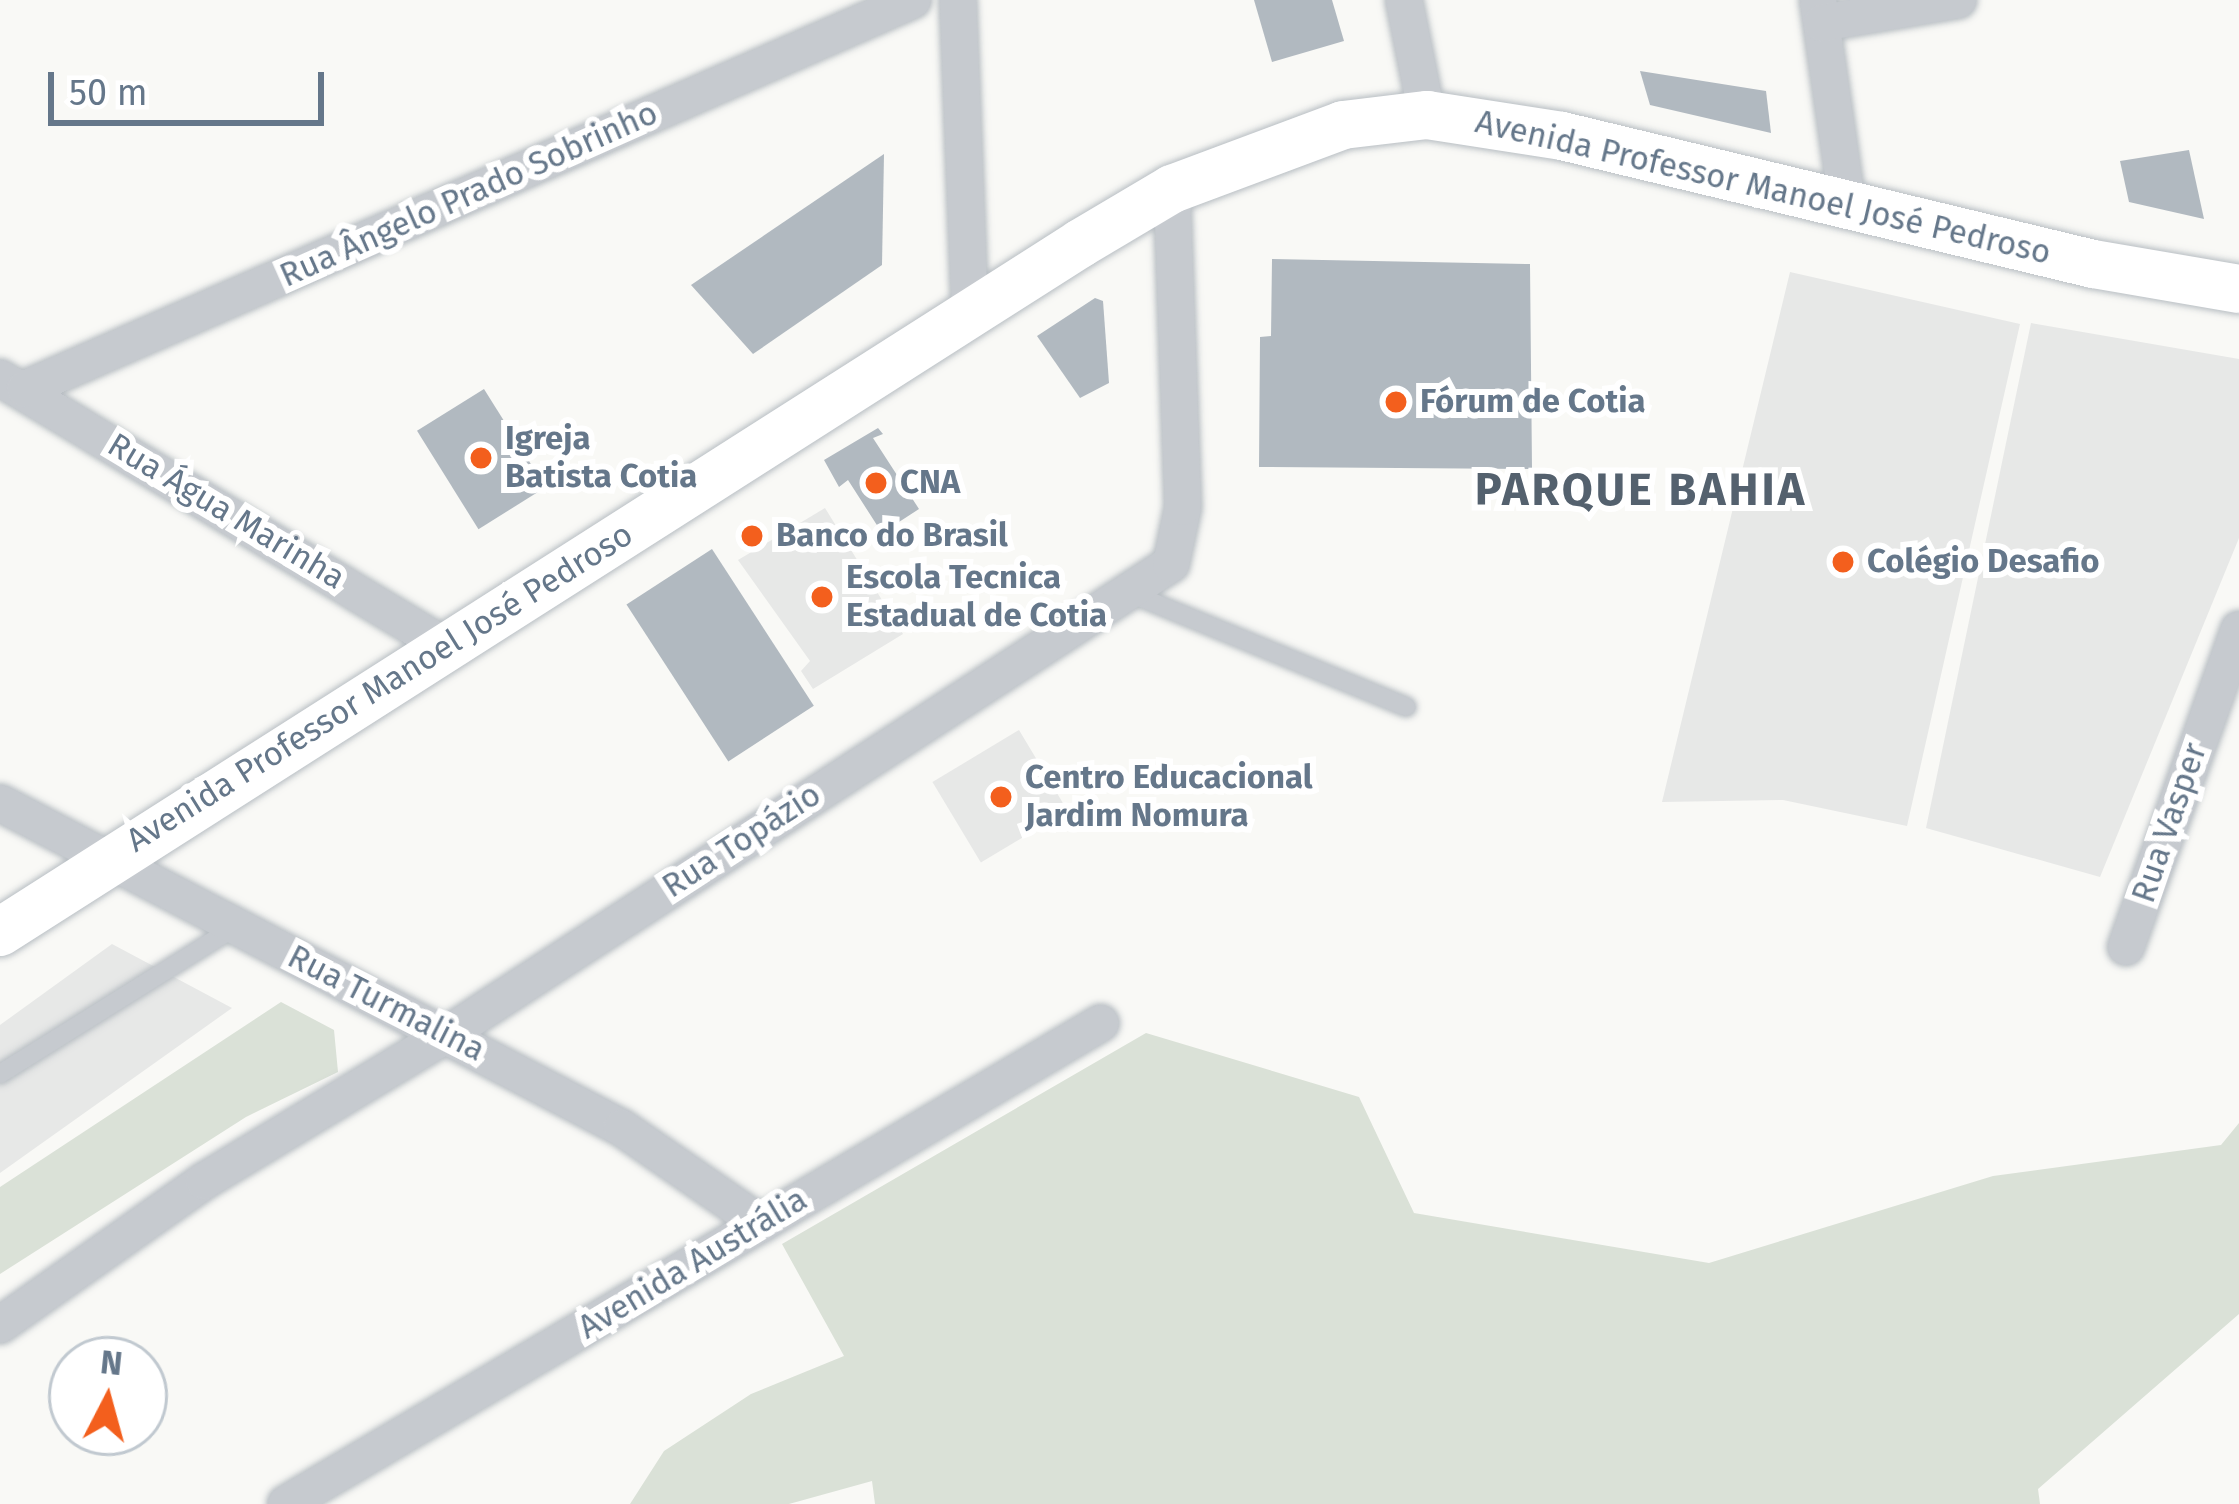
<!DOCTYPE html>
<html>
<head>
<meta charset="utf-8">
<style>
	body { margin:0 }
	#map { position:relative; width:2239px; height:1504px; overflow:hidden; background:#f9f9f6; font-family:"Fira Sans",sans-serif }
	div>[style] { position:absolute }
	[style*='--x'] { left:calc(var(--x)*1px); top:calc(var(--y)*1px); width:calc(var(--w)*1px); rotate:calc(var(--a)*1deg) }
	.built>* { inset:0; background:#e7e8e7; transform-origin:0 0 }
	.green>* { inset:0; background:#dae1d7 }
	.building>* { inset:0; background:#b1b9c0; transform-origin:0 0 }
	.roads { filter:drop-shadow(0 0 3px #b8bec3) drop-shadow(0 0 3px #b8bec3) }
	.lane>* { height:18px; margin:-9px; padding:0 9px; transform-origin:9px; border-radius:9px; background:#c6cacf }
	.street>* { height:36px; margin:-18px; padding:0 18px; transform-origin:18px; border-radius:18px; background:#c6cacf }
	.secondary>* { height:48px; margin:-24px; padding:0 24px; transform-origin:24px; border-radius:24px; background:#fff }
	.dots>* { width:33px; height:33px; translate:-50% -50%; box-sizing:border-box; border:6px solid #fff; border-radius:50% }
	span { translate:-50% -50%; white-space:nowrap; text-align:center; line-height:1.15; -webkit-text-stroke:12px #fff; paint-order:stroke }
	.street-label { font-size:33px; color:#65778a }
	.poi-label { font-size:33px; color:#65778a; font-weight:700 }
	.left { translate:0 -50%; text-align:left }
	.district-label { font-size:45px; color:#54616e; font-weight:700; letter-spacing:3px }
	.north { position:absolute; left:48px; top:1336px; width:120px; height:120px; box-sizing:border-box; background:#fff; border:3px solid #c1c9d0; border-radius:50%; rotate:6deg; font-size:33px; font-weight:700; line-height:48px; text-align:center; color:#65778a }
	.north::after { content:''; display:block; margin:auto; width:42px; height:54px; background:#f35f1d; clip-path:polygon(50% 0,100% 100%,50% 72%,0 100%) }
	.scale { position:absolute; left:48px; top:72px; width:276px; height:54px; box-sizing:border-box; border:6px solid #65778a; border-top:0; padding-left:15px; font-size:36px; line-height:42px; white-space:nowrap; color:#65778a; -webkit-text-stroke:9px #fff; paint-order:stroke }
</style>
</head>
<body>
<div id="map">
	<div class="built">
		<i style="clip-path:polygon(1790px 272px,2020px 324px,1907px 826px,1783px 800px,1662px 802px)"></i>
		<i style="clip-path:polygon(2031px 323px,2239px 359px,2239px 538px,2100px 877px,1926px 828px)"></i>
		<i style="clip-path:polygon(825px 508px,903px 634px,813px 689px,801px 671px,810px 661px,738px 560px)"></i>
		<i style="left:1019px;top:730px;width:94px;height:101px;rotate:59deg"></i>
		<i style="clip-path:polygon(112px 944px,232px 1008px,0 1173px,0 1025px)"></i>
	</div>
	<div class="green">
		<i style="clip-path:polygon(281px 1002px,334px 1030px,338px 1072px,246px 1117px,0 1274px,0 1187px)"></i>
		<i style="clip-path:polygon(1146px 1033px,1359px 1097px,1414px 1213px,1709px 1263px,1993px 1176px,2221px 1145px,2239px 1123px,2239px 1314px,2038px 1489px,2040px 1504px,875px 1504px,872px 1481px,789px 1504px,630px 1504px,664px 1451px,751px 1394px,844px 1356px,782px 1244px)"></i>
	</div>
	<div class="building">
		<i style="clip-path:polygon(1254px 0,1332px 0,1344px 41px,1272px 62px)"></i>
		<i style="clip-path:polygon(1640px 71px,1766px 91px,1771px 133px,1650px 105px)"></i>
		<i style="clip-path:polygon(2189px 150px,2204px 219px,2129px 202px,2120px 161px)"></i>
		<i style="clip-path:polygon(884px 154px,882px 265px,753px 354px,691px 285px)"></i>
		<i style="clip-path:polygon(1272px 259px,1530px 264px,1532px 469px,1259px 467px,1260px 337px,1271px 336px)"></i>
		<i style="clip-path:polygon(1095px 298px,1103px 301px,1109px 383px,1080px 398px,1037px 336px)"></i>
		<i style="left:484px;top:389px;width:116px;height:79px;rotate:58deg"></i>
		<i style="clip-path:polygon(878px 428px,883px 434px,873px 438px,919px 509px,882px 533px,848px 480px,839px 487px,824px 460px)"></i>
		<i style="left:712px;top:549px;width:187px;height:102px;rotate:57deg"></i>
	</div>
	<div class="roads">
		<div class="lane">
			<i style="--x:1130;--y:593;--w:299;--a:22.4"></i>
			<i style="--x:0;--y:1074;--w:276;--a:-32"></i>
		</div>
		<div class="street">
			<i style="--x:958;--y:0;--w:315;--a:87.8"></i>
			<i style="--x:1404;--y:0;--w:117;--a:78.7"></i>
			<i style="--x:1818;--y:0;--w:204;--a:81.8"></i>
			<i style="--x:1822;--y:23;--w:138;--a:-9.6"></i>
			<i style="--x:0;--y:378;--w:525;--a:31.06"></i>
			<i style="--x:25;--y:389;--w:969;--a:-23.66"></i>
			<i style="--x:0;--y:803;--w:702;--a:27.59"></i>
			<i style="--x:622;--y:1128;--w:169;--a:34.6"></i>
			<i style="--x:2126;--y:947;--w:337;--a:-70.4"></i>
			<i style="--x:0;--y:1325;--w:250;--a:-35.2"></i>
			<i style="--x:204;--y:1181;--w:286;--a:-31.1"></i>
			<i style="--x:449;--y:1033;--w:861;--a:-33.01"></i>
			<i style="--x:1171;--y:564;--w:58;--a:-78.1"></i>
			<i style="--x:1183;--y:507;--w:318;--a:-92"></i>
			<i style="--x:286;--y:1504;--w:946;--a:-30.55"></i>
		</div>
		<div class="secondary">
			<i style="--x:0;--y:932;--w:1282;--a:-32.51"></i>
			<i style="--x:1081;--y:243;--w:106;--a:-30.7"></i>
			<i style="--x:1172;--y:189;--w:183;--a:-20.5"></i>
			<i style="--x:1343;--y:125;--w:85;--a:-6.8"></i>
			<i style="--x:1427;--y:115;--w:137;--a:8.8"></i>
			<i style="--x:1562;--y:136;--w:546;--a:13.55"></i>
			<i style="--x:2093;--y:264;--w:148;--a:9.7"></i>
		</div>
	</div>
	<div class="dots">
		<i style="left:1396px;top:402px;background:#f35f1d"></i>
		<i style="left:481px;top:458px;background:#f35f1d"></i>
		<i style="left:876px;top:483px;background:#f35f1d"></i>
		<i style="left:752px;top:536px;background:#f35f1d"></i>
		<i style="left:1843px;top:562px;background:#f35f1d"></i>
		<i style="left:822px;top:597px;background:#f35f1d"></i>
		<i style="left:1001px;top:797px;background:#f35f1d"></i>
	</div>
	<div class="street-label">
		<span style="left:1763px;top:188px;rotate:13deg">Avenida Professor Manoel José Pedroso</span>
		<span style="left:469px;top:195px;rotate:-24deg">Rua Ângelo Prado Sobrinho</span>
		<span style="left:226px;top:512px;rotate:31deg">Rua Água Marinha</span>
		<span style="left:380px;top:688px;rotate:-32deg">Avenida Professor Manoel José Pedroso</span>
		<span style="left:2170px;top:823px;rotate:-71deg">Rua Vasper</span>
		<span style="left:742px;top:841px;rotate:-33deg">Rua Topázio</span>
		<span style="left:386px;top:1004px;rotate:27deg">Rua Turmalina</span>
		<span style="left:693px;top:1264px;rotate:-31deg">Avenida Austrália</span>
	</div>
	<div class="poi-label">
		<span class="left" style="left:1420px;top:402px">Fórum de Cotia</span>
		<span class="left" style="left:505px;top:458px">Igreja<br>Batista Cotia</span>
		<span class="left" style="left:900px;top:483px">CNA</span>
		<span class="left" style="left:776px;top:536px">Banco do Brasil</span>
		<span class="left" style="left:1867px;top:562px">Colégio Desafio</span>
		<span class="left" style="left:846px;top:597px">Escola Tecnica<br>Estadual de Cotia</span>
		<span class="left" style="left:1025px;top:797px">Centro Educacional<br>Jardim Nomura</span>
	</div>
	<div class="district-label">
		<span style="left:1641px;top:491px">PARQUE BAHIA</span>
	</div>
	<div class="north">N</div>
	<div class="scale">50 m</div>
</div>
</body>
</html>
